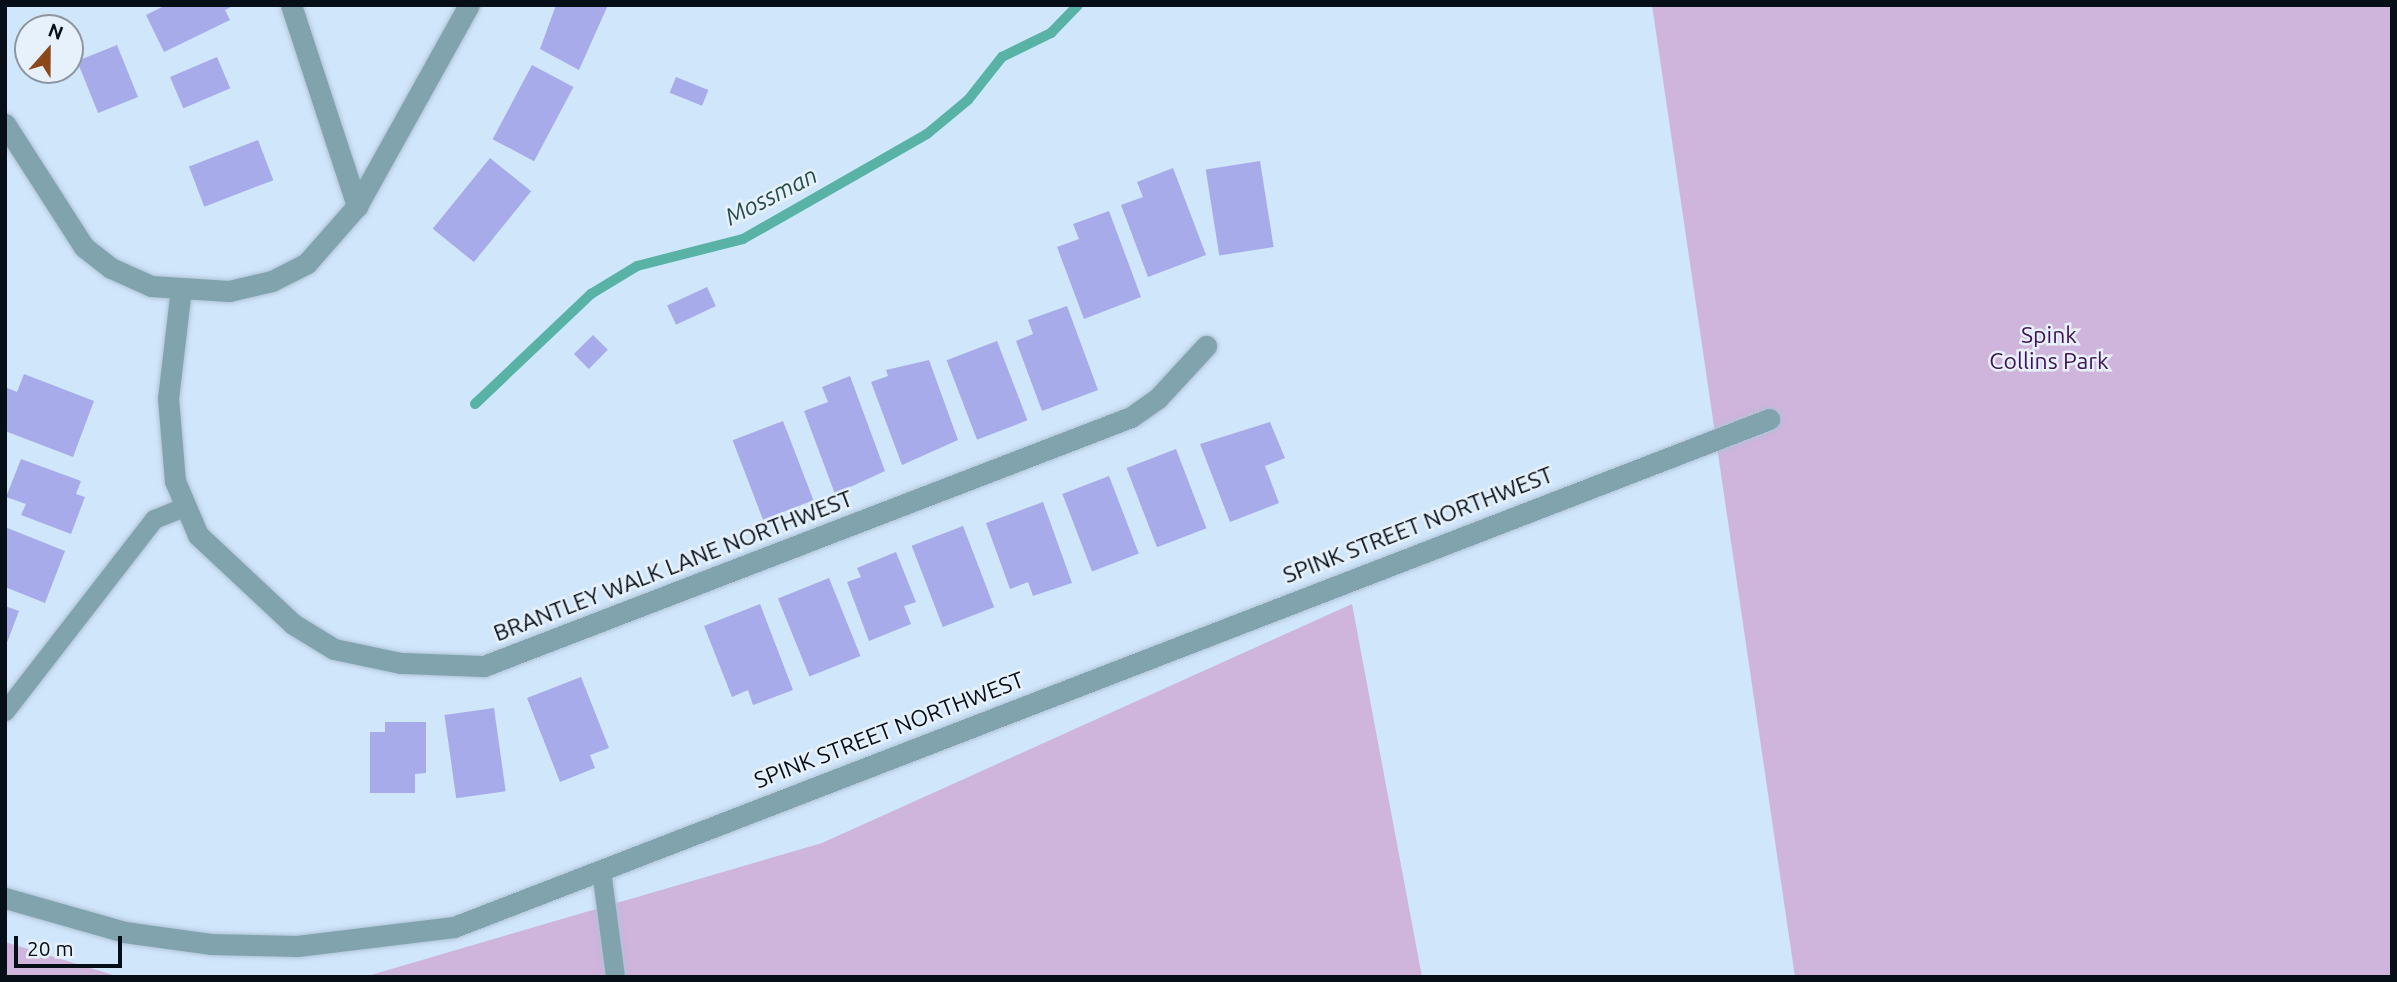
<!DOCTYPE html>
<html>
<head>
<meta charset="utf-8">
<style>
	body { margin:0 }
	#map { position:relative; width:2397px; height:982px; overflow:hidden; background:#d0e6fb; font-family:Ubuntu,sans-serif }
	div>[style] { position:absolute }
	[style*='--x'] { left:calc(var(--x)*1px); top:calc(var(--y)*1px); width:calc(var(--w)*1px); rotate:calc(var(--a)*1deg) }
	.green>* { inset:0; background:#cfb4dc }
	.stream>* { height:10px; margin:-5px; padding:0 5px; transform-origin:5px; border-radius:5px; background:#58b2a6 }
	.building>* { inset:0; background:#a8abe9; transform-origin:0 0 }
	.roads { filter:drop-shadow(0 0 2px #b0c3d7) drop-shadow(0 0 2px #b0c3d7) }
	.service>* { height:19px; margin:-9.5px; padding:0 9.5px; transform-origin:9.5px; border-radius:9.5px; background:#81a3ad }
	.minor>* { height:21px; margin:-10.5px; padding:0 10.5px; transform-origin:10.5px; border-radius:10.5px; background:#81a3ad }
	span { translate:-50% -50%; white-space:nowrap; text-align:center; line-height:1.15; -webkit-text-stroke:5px #e7f1fc; paint-order:stroke }
	.park-label { font-size:23px; color:#411255 }
	.street-label { font-size:23px; color:#060e17 }
	.water-label { font-size:24px; color:#254e48; font-style:italic }
	.frame { position:absolute; inset:0; border:7px solid #060e17; pointer-events:none }
	.north { position:absolute; left:14px; top:14px; width:70px; height:70px; box-sizing:border-box; background:#e7f1fc; border:2px solid #8d96a0; border-radius:50%; rotate:21deg; font-size:19px; font-weight:700; line-height:28px; text-align:center; color:#060e17 }
	.north::after { content:''; display:block; margin:auto; width:24px; height:32px; background:#8b4919; clip-path:polygon(50% 0,100% 100%,50% 72%,0 100%) }
	.scale { position:absolute; left:14px; top:936px; width:108px; height:32px; box-sizing:border-box; border:4px solid #060e17; border-top:0; padding-left:9px; font-size:21px; line-height:24px; white-space:nowrap; color:#060e17; -webkit-text-stroke:5px #e7f1fc; paint-order:stroke }
</style>
</head>
<body>
<div id="map">
	<div class="green">
		<i style="clip-path:polygon(1652px 5px,2392px 5px,2392px 977px,1795px 977px)"></i>
		<i style="clip-path:polygon(1352px 604px,1422px 977px,364px 977px,822px 843px)"></i>
		<i style="clip-path:polygon(5px 942px,120px 977px,5px 977px)"></i>
	</div>
	<div class="stream">
		<i style="--x:475;--y:404;--w:160;--a:-43.5"></i>
		<i style="--x:591;--y:294;--w:54;--a:-31.3"></i>
		<i style="--x:637;--y:266;--w:109;--a:-14.3"></i>
		<i style="--x:743;--y:239;--w:212;--a:-29.7"></i>
		<i style="--x:927;--y:134;--w:53;--a:-39.7"></i>
		<i style="--x:968;--y:100;--w:55;--a:-51.7"></i>
		<i style="--x:1002;--y:57;--w:55;--a:-26.1"></i>
		<i style="--x:1051;--y:33;--w:39;--a:-46"></i>
	</div>
	<div class="building">
		<i style="clip-path:polygon(166px 5px,235px 5px,225px 10px,230px 20px,164px 52px,146px 15px)"></i>
		<i style="clip-path:polygon(556px 5px,608px 5px,579px 70px,540px 49px)"></i>
		<i style="left:117px;top:45px;width:56px;height:43px;rotate:68deg"></i>
		<i style="left:217px;top:57px;width:34px;height:51px;rotate:67deg"></i>
		<i style="left:532px;top:65px;width:47px;height:84px;rotate:28deg"></i>
		<i style="left:676px;top:77px;width:35px;height:17px;rotate:22deg"></i>
		<i style="left:258px;top:140px;width:43px;height:74px;rotate:69deg"></i>
		<i style="left:490px;top:158px;width:53px;height:91px;rotate:39deg"></i>
		<i style="left:1260px;top:161px;width:87px;height:55px;rotate:81deg"></i>
		<i style="clip-path:polygon(1173px 168px,1206px 255px,1148px 277px,1121px 205px,1143px 197px,1137px 182px)"></i>
		<i style="clip-path:polygon(1109px 211px,1141px 297px,1084px 319px,1057px 247px,1079px 239px,1073px 224px)"></i>
		<i style="left:707px;top:287px;width:21px;height:44px;rotate:65deg"></i>
		<i style="clip-path:polygon(1067px 306px,1098px 390px,1042px 411px,1016px 341px,1033px 334px,1028px 320px)"></i>
		<i style="left:593px;top:335px;width:21px;height:27px;rotate:45deg"></i>
		<i style="left:997px;top:341px;width:85px;height:54px;rotate:69deg"></i>
		<i style="clip-path:polygon(929px 360px,958px 440px,902px 465px,871px 382px,888px 376px,886px 370px)"></i>
		<i style="clip-path:polygon(24px 374px,94px 401px,73px 457px,5px 431px,5px 387px,17px 392px)"></i>
		<i style="clip-path:polygon(850px 376px,885px 471px,835px 494px,804px 411px,828px 402px,822px 387px)"></i>
		<i style="left:783px;top:421px;width:85px;height:54px;rotate:69deg"></i>
		<i style="clip-path:polygon(1270px 422px,1285px 458px,1265px 466px,1279px 503px,1230px 522px,1200px 444px)"></i>
		<i style="left:1176px;top:449px;width:85px;height:53px;rotate:69deg"></i>
		<i style="clip-path:polygon(21px 459px,81px 481px,76px 494px,85px 497px,71px 534px,21px 515px,26px 504px,6px 497px)"></i>
		<i style="left:1109px;top:476px;width:83px;height:50px;rotate:69deg"></i>
		<i style="clip-path:polygon(1043px 502px,1072px 583px,1033px 596px,1028px 582px,1010px 589px,986px 523px)"></i>
		<i style="left:963px;top:526px;width:87px;height:55px;rotate:69deg"></i>
		<i style="clip-path:polygon(5px 527px,65px 551px,45px 603px,5px 587px)"></i>
		<i style="clip-path:polygon(896px 552px,916px 602px,904px 606px,911px 624px,869px 641px,847px 582px,861px 577px,857px 568px)"></i>
		<i style="left:829px;top:578px;width:84px;height:55px;rotate:68deg"></i>
		<i style="clip-path:polygon(760px 604px,793px 690px,753px 705px,748px 690px,732px 697px,704px 626px)"></i>
		<i style="clip-path:polygon(5px 606px,19px 611px,5px 648px)"></i>
		<i style="clip-path:polygon(581px 677px,609px 748px,590px 755px,595px 768px,560px 782px,527px 698px)"></i>
		<i style="left:494px;top:708px;width:84px;height:50px;rotate:82deg"></i>
		<i style="clip-path:polygon(385px 722px,426px 722px,426px 773px,415px 774px,415px 793px,370px 793px,370px 732px,385px 732px)"></i>
	</div>
	<div class="roads">
		<div class="service">
			<i style="--x:5;--y:711;--w:243;--a:-52.2"></i>
			<i style="--x:154;--y:519;--w:35;--a:-22"></i>
			<i style="--x:601;--y:870;--w:108;--a:82.5"></i>
		</div>
		<div class="minor">
			<i style="--x:291;--y:5;--w:212;--a:71.8"></i>
			<i style="--x:5;--y:124;--w:146;--a:57.3"></i>
			<i style="--x:84;--y:247;--w:34;--a:38"></i>
			<i style="--x:111;--y:268;--w:44;--a:24.2"></i>
			<i style="--x:151;--y:286;--w:78;--a:3.7"></i>
			<i style="--x:229;--y:291;--w:44;--a:-13.1"></i>
			<i style="--x:272;--y:281;--w:39;--a:-27"></i>
			<i style="--x:307;--y:263;--w:76;--a:-48.7"></i>
			<i style="--x:357;--y:206;--w:230;--a:-60.9"></i>
			<i style="--x:181;--y:288;--w:111;--a:96.7"></i>
			<i style="--x:168;--y:398;--w:83;--a:85.2"></i>
			<i style="--x:175;--y:481;--w:59;--a:66.9"></i>
			<i style="--x:198;--y:535;--w:130;--a:43.1"></i>
			<i style="--x:293;--y:624;--w:48;--a:31.4"></i>
			<i style="--x:334;--y:649;--w:68;--a:11.8"></i>
			<i style="--x:401;--y:663;--w:83;--a:2.1"></i>
			<i style="--x:484;--y:666;--w:693;--a:-21.05"></i>
			<i style="--x:1131;--y:417;--w:33;--a:-35"></i>
			<i style="--x:1158;--y:398;--w:71;--a:-47.3"></i>
			<i style="--x:5;--y:898;--w:124;--a:15.9"></i>
			<i style="--x:124;--y:932;--w:87;--a:7.9"></i>
			<i style="--x:210;--y:944;--w:87;--a:1.3"></i>
			<i style="--x:297;--y:946;--w:158;--a:-6.9"></i>
			<i style="--x:454;--y:927;--w:1410;--a:-21.12"></i>
		</div>
	</div>
	<div class="park-label">
		<span style="left:2049px;top:348px">Spink<br>Collins Park</span>
	</div>
	<div class="street-label">
		<span style="left:1418px;top:525px;rotate:-21deg">SPINK STREET NORTHWEST</span>
		<span style="left:673px;top:566px;rotate:-21deg">BRANTLEY WALK LANE NORTHWEST</span>
		<span style="left:889px;top:730px;rotate:-21deg">SPINK STREET NORTHWEST</span>
	</div>
	<div class="water-label">
		<span style="left:771px;top:196px;rotate:-27deg">Mossman</span>
	</div>
	<div class="frame"></div>
	<div class="north">N</div>
	<div class="scale">20 m</div>
</div>
</body>
</html>
